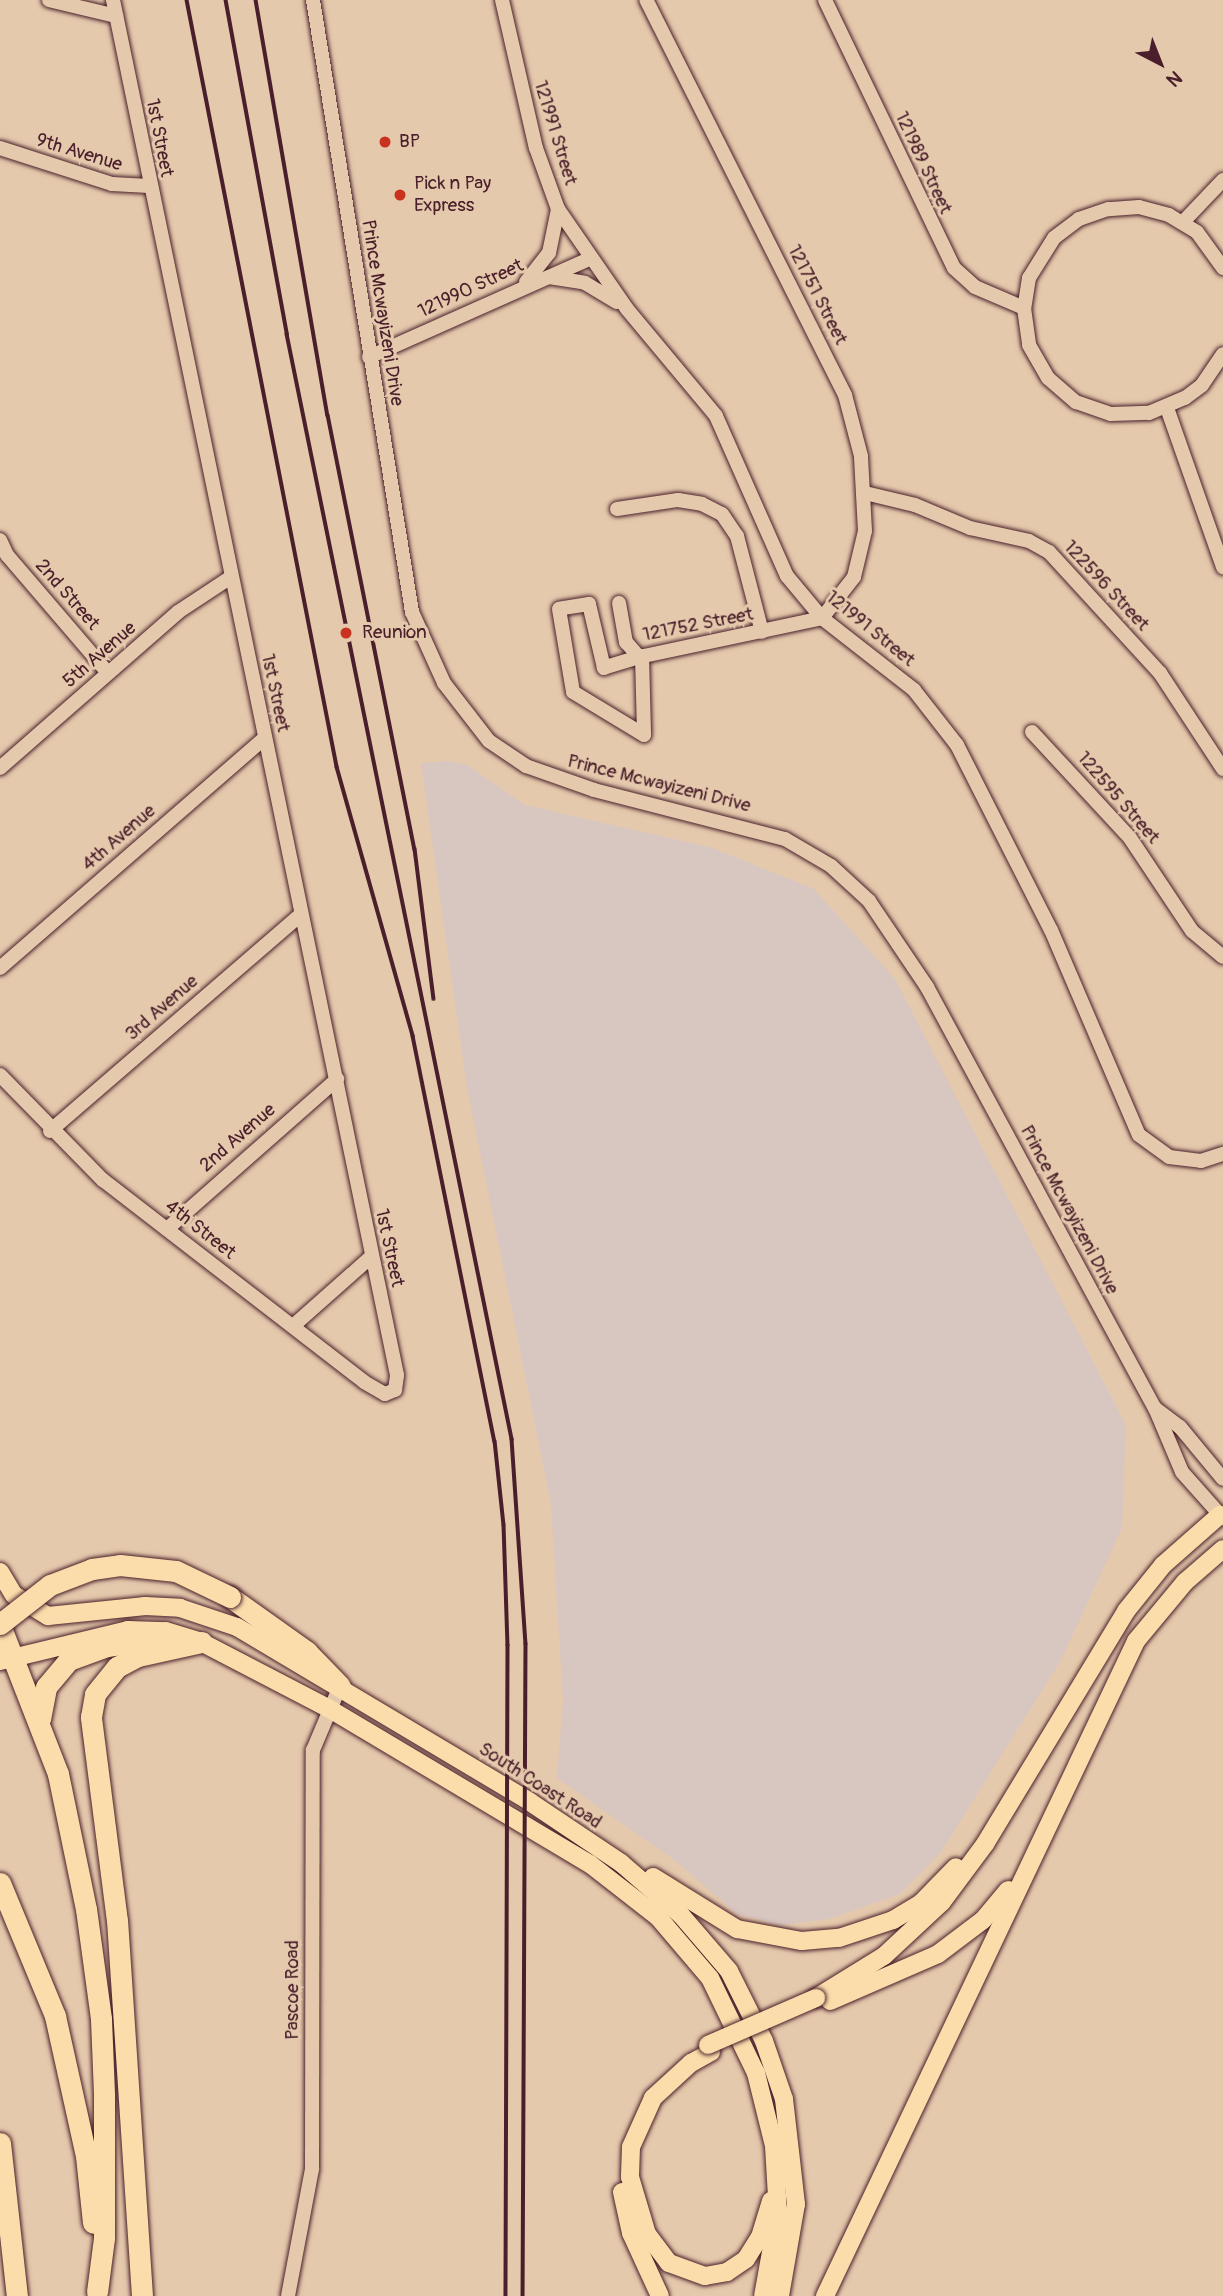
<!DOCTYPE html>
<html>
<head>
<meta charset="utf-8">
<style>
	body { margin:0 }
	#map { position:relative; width:1223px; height:2296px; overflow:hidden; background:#e5c9ac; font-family:Pangolin,sans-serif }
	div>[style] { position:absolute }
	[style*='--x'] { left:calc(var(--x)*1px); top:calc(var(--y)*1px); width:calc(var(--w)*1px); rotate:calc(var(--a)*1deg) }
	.built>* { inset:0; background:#d8c6c1 }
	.roads { filter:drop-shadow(0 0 2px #4a1f2b) drop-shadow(0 0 2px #4a1f2b) }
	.minor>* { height:14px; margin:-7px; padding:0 7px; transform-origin:7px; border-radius:7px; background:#e5c9ac }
	.major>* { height:18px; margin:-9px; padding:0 9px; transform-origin:9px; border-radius:9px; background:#fbddab }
	.highway>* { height:21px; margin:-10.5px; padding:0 10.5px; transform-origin:10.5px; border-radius:10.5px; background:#fbddab }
	.rail>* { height:3.5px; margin:-1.75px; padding:0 1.75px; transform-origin:1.75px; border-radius:1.75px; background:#4a1f2b }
	.bridges { filter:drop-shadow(0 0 2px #4a1f2b) drop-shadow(0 0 2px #4a1f2b) }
	.major-bridge>* { height:18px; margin:-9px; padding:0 9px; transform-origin:9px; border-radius:9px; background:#fbddab }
	.highway-bridge>* { height:21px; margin:-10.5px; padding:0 10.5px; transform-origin:10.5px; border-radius:10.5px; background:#fbddab }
	.dots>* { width:19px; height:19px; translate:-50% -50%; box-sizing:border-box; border:4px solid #e5c9ac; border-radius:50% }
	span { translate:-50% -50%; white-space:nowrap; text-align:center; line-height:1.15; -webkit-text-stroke:6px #e5c9ac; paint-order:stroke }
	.street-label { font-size:19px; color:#4a1f2b }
	.poi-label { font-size:19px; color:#4a1f2b }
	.left { translate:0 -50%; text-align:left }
	.north { position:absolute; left:1125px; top:28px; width:70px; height:70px; -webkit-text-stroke:5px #e5c9ac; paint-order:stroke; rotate:138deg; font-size:19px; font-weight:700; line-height:28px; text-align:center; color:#4a1f2b }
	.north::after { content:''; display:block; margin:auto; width:24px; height:32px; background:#4a1f2b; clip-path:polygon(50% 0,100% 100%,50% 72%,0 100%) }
</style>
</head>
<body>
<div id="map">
	<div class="built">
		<i style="clip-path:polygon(446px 761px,467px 765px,525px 805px,713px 848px,814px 889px,895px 979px,1126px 1425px,1122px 1528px,1061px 1660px,941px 1852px,900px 1894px,829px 1919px,779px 1925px,737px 1914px,677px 1862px,557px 1778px,563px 1701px,551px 1504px,467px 1088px,421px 763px)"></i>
	</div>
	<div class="roads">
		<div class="minor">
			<i style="--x:49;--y:0;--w:69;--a:13.4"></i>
			<i style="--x:313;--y:0;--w:620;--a:80.81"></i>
			<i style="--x:412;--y:612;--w:78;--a:65.7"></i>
			<i style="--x:444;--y:683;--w:73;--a:52.2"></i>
			<i style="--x:489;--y:741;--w:45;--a:34"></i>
			<i style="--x:526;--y:766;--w:72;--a:19.4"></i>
			<i style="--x:594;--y:790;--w:197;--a:14.4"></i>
			<i style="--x:785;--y:839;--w:53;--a:30.4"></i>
			<i style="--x:831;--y:866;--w:52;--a:42.6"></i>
			<i style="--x:869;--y:901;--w:104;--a:56"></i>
			<i style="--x:927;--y:987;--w:479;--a:61.6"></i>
			<i style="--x:1155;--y:1408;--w:69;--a:67.1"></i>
			<i style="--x:1182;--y:1472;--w:62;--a:48.3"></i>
			<i style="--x:502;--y:0;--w:152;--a:77.1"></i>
			<i style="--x:536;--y:148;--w:65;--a:70.2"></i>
			<i style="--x:558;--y:209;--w:121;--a:55.4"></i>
			<i style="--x:627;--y:309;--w:139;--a:50.2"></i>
			<i style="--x:716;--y:416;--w:175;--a:66.1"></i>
			<i style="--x:787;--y:576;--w:55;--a:50.2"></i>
			<i style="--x:822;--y:618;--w:117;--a:38"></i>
			<i style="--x:914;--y:690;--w:70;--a:52"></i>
			<i style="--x:957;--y:745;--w:208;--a:63.1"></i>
			<i style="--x:1051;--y:930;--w:223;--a:66.8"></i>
			<i style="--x:1139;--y:1135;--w:37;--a:36"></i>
			<i style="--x:1169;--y:1157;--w:32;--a:7"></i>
			<i style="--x:1201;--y:1161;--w:23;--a:-18"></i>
			<i style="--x:825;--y:0;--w:297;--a:64.3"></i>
			<i style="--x:954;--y:268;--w:28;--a:42"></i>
			<i style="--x:975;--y:287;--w:53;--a:23.2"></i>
			<i style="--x:0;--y:148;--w:118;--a:17.8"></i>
			<i style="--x:112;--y:184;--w:37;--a:3"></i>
			<i style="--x:1183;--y:222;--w:58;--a:-46.4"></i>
			<i style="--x:1223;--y:268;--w:44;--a:-125.8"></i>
			<i style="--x:1197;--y:232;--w:33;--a:-149"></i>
			<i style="--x:1169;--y:215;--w:31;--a:-165"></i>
			<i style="--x:1139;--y:207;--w:31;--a:176"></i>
			<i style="--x:1108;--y:209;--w:31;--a:161"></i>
			<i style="--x:1079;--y:219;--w:31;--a:143"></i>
			<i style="--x:1054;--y:238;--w:47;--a:122"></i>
			<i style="--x:1029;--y:278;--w:30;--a:99"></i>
			<i style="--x:1024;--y:308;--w:37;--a:82"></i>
			<i style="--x:1029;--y:345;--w:38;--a:60"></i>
			<i style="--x:1048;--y:378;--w:37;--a:41"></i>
			<i style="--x:1076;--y:402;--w:37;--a:19"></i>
			<i style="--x:1111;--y:414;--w:38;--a:-2"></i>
			<i style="--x:1149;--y:413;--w:39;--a:-23"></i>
			<i style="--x:1185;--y:398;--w:21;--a:-37"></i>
			<i style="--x:1202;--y:385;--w:37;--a:-56"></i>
			<i style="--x:549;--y:277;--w:36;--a:9"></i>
			<i style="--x:585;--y:283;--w:37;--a:31"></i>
			<i style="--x:526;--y:282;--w:37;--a:-52"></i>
			<i style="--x:549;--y:253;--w:45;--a:-78.4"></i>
			<i style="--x:369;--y:357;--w:241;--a:-24"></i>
			<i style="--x:1167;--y:408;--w:169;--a:70.6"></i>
			<i style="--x:865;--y:493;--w:51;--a:13.5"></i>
			<i style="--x:915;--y:505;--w:60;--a:22.7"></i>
			<i style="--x:970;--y:528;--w:60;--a:12.4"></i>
			<i style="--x:1029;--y:541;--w:23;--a:29"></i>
			<i style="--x:1049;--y:552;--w:164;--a:47.5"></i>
			<i style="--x:1160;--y:673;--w:115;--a:56.7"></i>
			<i style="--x:617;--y:509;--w:62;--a:-8.4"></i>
			<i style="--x:678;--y:500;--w:24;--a:9"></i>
			<i style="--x:702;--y:504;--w:22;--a:27"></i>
			<i style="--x:722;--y:514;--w:27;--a:56"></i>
			<i style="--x:737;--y:536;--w:99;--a:75.4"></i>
			<i style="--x:0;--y:540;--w:17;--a:65"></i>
			<i style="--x:7;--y:555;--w:155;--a:49.4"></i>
			<i style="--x:619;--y:603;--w:40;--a:80"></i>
			<i style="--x:626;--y:642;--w:20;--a:49"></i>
			<i style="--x:639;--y:657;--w:187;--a:-12"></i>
			<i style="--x:822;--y:618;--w:52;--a:-52"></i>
			<i style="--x:854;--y:577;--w:47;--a:-76.6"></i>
			<i style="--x:865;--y:531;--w:75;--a:-93.1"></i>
			<i style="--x:861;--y:456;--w:63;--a:-104.7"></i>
			<i style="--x:845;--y:395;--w:442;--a:-116.7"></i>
			<i style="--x:642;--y:656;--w:79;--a:88.5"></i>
			<i style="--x:639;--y:657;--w:37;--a:163"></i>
			<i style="--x:604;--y:668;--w:66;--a:-103.2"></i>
			<i style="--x:589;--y:604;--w:30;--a:171"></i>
			<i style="--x:559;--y:609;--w:84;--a:80.4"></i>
			<i style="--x:573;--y:692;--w:83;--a:31.2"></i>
			<i style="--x:1032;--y:732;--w:144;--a:47.2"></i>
			<i style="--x:1130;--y:838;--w:112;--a:56.3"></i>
			<i style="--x:1192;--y:931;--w:40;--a:40"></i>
			<i style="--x:0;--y:768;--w:237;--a:-41.2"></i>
			<i style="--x:178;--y:612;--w:64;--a:-33.4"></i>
			<i style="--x:0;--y:968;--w:351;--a:-41"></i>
			<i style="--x:0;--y:1075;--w:147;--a:45.6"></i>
			<i style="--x:103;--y:1180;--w:330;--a:37.7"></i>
			<i style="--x:364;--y:1382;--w:24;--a:30"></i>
			<i style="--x:385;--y:1394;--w:11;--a:-22"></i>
			<i style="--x:395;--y:1390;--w:15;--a:-82"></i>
			<i style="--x:397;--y:1375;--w:1404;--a:-101.67"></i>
			<i style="--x:50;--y:1131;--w:330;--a:-40.8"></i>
			<i style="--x:167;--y:1229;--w:227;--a:-41.4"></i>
			<i style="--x:293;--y:1326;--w:104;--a:-41.5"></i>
			<i style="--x:1156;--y:1409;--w:30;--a:37"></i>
			<i style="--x:1180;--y:1427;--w:67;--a:50.4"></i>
			<i style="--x:288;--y:2296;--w:129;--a:-79.3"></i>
			<i style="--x:312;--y:2169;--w:419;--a:-89.9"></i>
			<i style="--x:313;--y:1750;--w:69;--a:-67.1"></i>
		</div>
		<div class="major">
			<i style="--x:0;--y:1572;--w:27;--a:59"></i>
			<i style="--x:14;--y:1595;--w:40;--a:32"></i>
			<i style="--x:48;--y:1616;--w:98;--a:-5.9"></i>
			<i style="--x:145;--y:1606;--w:35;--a:3"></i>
			<i style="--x:180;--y:1608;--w:60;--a:18.4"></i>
			<i style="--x:237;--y:1627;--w:341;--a:30.8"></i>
			<i style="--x:530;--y:1802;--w:110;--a:33.8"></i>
			<i style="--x:621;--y:1863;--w:79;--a:40.9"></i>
			<i style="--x:681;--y:1915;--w:74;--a:49.4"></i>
			<i style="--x:729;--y:1971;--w:78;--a:63.4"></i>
			<i style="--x:764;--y:2041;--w:61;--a:71"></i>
			<i style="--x:784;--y:2099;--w:106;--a:83.5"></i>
			<i style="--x:796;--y:2204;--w:93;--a:99.9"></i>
			<i style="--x:0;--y:1661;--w:132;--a:-13.6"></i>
			<i style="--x:128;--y:1630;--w:38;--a:2"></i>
			<i style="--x:166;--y:1631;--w:37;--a:17"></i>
			<i style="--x:201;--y:1642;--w:143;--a:27.5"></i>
			<i style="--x:328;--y:1708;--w:305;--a:30.8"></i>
			<i style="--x:590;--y:1864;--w:86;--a:37.9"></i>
			<i style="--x:658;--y:1917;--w:80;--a:49.6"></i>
			<i style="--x:710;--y:1978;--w:106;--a:64.2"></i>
			<i style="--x:756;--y:2073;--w:75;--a:76.1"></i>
			<i style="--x:774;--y:2146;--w:67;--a:86.6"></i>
			<i style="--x:778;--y:2213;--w:84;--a:100.2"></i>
			<i style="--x:653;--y:1877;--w:99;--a:31.8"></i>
			<i style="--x:737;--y:1929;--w:66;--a:10.5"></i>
			<i style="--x:802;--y:1941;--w:37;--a:-5"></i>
			<i style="--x:839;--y:1938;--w:57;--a:-18.4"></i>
			<i style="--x:893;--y:1920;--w:33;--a:-31"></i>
			<i style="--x:921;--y:1903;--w:50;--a:-45.8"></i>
			<i style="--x:816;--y:1998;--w:80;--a:-31.7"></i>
			<i style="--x:884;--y:1956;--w:79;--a:-43"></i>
			<i style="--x:942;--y:1902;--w:72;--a:-53.4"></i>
			<i style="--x:985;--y:1844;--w:272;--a:-58.8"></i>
			<i style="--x:1126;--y:1611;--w:59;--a:-51.2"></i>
			<i style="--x:1163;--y:1565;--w:76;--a:-41.3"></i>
			<i style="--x:830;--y:2001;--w:118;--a:-23.5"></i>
			<i style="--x:938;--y:1954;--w:56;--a:-37.1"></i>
			<i style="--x:983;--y:1920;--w:39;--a:-50"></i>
			<i style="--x:711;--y:2052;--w:23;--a:151"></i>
			<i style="--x:691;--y:2063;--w:52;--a:137.4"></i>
			<i style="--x:653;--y:2098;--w:54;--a:114.2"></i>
			<i style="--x:631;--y:2147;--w:30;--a:92"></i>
			<i style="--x:630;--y:2177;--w:59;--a:73.4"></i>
			<i style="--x:647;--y:2234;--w:36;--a:53"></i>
			<i style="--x:669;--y:2263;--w:38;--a:20"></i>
			<i style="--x:705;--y:2276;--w:22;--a:-10"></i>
			<i style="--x:727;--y:2272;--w:23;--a:-34"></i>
			<i style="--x:746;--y:2259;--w:26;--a:-58"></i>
			<i style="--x:760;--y:2237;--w:38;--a:-73"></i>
			<i style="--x:622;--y:2192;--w:42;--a:77.6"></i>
			<i style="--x:631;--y:2233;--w:69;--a:65.3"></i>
			<i style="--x:825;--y:2296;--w:725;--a:-64.6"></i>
			<i style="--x:1136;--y:1641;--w:77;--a:-50.3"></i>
			<i style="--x:1185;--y:1582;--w:50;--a:-41"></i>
		</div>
		<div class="highway">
			<i style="--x:230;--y:1597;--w:95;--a:35.5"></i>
			<i style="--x:307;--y:1652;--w:47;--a:45.9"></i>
			<i style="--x:0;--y:1625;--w:160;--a:68.7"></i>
			<i style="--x:58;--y:1774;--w:138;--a:78.3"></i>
			<i style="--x:86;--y:1909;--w:111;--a:82.2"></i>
			<i style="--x:101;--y:2019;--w:75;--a:87.7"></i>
			<i style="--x:104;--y:2094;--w:144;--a:90"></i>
			<i style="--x:104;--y:2238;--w:54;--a:97.4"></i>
			<i style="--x:40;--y:1719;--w:33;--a:-79"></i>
			<i style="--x:46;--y:1687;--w:35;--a:-50"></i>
			<i style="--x:69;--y:1660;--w:40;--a:-20.2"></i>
			<i style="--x:107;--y:1646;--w:58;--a:-8"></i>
			<i style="--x:0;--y:1883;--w:144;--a:67.5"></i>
			<i style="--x:55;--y:2016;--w:143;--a:77.5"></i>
			<i style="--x:86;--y:2156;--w:67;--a:84"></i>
			<i style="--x:0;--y:2143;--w:154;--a:83.7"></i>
			<i style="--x:142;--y:2296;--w:376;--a:-93.8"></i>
			<i style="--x:117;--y:1921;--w:206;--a:-97.3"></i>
			<i style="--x:91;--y:1717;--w:23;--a:-80"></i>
			<i style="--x:95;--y:1694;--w:35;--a:-51"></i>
			<i style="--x:117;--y:1667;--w:24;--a:-28"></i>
			<i style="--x:138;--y:1656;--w:65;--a:-12.5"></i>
		</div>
	</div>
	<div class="rail">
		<i style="--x:187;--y:0;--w:782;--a:78.93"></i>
		<i style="--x:337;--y:767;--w:280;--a:74.2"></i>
		<i style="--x:413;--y:1036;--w:413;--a:78.6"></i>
		<i style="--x:495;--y:1441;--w:84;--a:83.9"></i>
		<i style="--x:504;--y:1525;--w:120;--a:88.1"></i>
		<i style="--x:508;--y:1645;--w:651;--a:90.18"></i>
		<i style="--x:226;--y:0;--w:340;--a:79.6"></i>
		<i style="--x:287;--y:334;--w:1128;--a:78.49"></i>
		<i style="--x:512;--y:1439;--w:205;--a:86.1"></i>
		<i style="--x:526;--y:1644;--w:652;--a:90.26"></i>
		<i style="--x:256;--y:0;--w:421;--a:80.2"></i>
		<i style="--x:328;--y:415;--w:443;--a:78.7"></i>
		<i style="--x:415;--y:849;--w:151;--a:82.8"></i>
	</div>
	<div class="bridges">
		<div class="major-bridge">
			<i style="--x:708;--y:2045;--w:118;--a:-23.5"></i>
		</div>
		<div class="highway-bridge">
			<i style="--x:0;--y:1624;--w:63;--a:-38"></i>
			<i style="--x:50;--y:1585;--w:45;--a:-20.9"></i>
			<i style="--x:92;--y:1569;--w:28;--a:-8"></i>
			<i style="--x:120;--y:1565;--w:56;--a:6.1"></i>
			<i style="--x:176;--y:1571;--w:60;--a:25.7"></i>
		</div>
	</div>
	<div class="dots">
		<i style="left:385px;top:142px;background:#c8321e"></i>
		<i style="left:400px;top:195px;background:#c8321e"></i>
		<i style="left:346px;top:633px;background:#c8321e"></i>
	</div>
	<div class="street-label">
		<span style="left:555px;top:133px;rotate:73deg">121991 Street</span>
		<span style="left:159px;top:138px;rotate:79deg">1st Street</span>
		<span style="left:79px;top:153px;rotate:17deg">9th Avenue</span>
		<span style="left:923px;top:163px;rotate:65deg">121989 Street</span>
		<span style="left:471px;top:289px;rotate:-25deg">121990 Street</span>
		<span style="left:817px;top:295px;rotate:63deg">121751 Street</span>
		<span style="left:382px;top:313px;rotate:81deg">Prince Mcwayizeni Drive</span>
		<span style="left:1106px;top:586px;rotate:47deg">122596 Street</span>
		<span style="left:67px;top:595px;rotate:49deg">2nd Street</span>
		<span style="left:698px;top:625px;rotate:-11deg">121752 Street</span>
		<span style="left:870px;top:629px;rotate:39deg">121991 Street</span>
		<span style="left:100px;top:655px;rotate:-41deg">5th Avenue</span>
		<span style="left:275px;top:693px;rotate:78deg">1st Street</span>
		<span style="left:659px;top:784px;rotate:14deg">Prince Mcwayizeni Drive</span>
		<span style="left:1118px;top:798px;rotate:49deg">122595 Street</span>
		<span style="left:119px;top:838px;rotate:-41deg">4th Avenue</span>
		<span style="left:162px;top:1008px;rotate:-41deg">3rd Avenue</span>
		<span style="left:238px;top:1138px;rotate:-41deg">2nd Avenue</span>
		<span style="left:1069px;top:1210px;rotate:62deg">Prince Mcwayizeni Drive</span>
		<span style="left:200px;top:1230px;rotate:38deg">4th Street</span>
		<span style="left:389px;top:1248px;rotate:78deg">1st Street</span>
		<span style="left:540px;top:1786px;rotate:33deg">South Coast Road</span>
		<span style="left:293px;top:1990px;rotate:-90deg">Pascoe Road</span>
	</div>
	<div class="poi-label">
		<span class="left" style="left:399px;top:142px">BP</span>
		<span class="left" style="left:414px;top:195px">Pick n Pay<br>Express</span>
		<span class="left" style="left:362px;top:633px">Reunion</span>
	</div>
	<div class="north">N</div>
</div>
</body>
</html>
